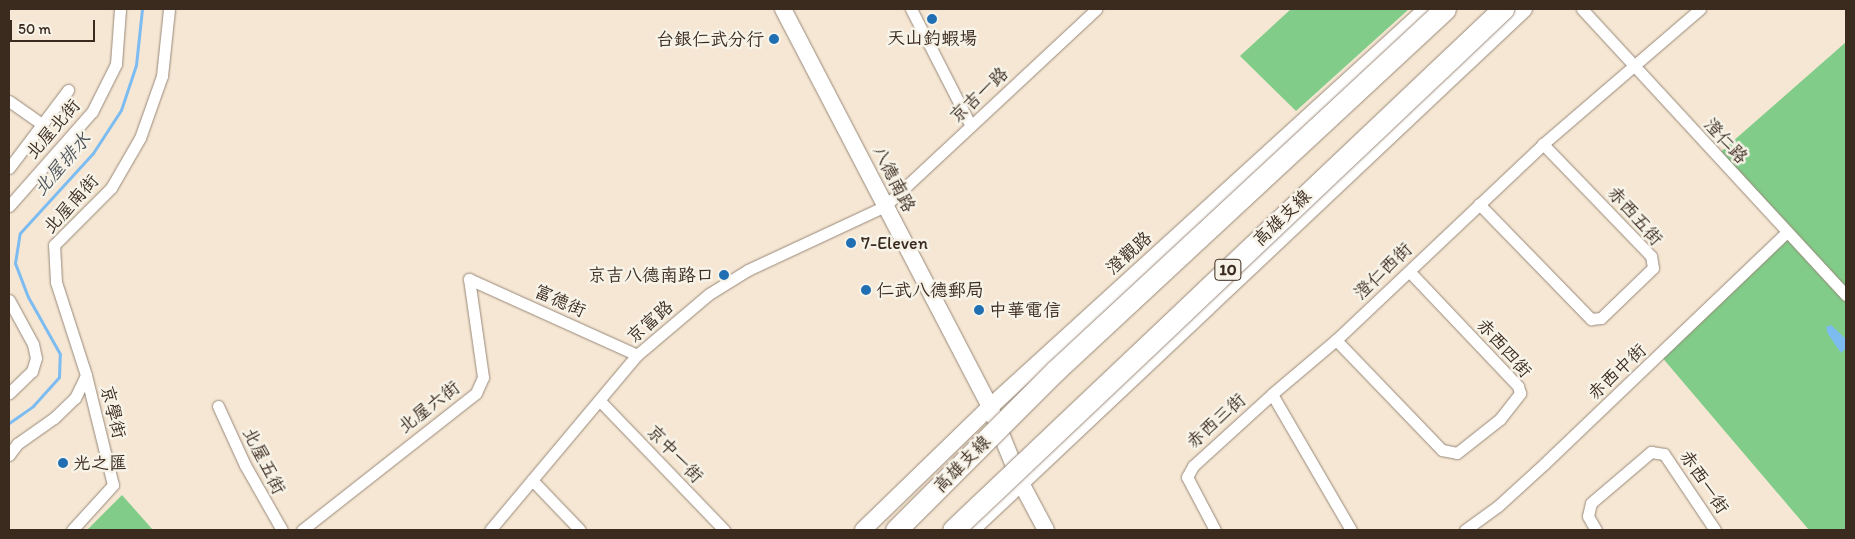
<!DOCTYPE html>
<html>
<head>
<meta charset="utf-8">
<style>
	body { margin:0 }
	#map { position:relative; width:1855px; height:539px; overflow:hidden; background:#f6e7d4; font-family:Itim,"LXGW WenKai TC",sans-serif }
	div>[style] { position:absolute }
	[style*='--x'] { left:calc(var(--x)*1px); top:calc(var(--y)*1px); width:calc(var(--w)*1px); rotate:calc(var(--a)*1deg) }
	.green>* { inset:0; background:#81cc89 }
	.water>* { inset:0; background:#7dbcf1 }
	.stream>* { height:3px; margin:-1.5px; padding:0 1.5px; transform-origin:1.5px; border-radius:1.5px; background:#7dbcf1 }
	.roads { filter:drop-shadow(0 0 1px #988879) drop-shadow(0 0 1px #988879) }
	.street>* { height:11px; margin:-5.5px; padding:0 5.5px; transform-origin:5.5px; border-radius:5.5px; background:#fff }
	.secondary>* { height:16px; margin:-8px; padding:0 8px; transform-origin:8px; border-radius:8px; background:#fff }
	.bridges { filter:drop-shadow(0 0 1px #988879) drop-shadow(0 0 1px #988879) }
	.highway-bridge>* { height:21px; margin:-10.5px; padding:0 10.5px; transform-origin:10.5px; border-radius:10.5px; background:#fff }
	.dots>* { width:14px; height:14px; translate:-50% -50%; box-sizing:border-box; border:2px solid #f7f3e8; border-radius:50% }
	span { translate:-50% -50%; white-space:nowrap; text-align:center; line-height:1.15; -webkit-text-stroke:5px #f7f3e8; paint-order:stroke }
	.shield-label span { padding:1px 4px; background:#f7f3e8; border:1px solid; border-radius:4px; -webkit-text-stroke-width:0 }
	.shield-label { font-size:16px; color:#3b2a1e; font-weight:700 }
	.poi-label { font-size:18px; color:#3b2a1e }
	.right { translate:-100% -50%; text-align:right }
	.left { translate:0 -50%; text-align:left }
	.street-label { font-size:18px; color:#3b2a1e }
	.water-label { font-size:19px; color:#4f565d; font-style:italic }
	.frame { position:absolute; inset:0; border:10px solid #3b2a1e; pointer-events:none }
	.scale { position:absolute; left:10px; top:20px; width:85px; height:22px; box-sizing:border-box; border:2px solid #3b2a1e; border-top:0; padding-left:6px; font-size:15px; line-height:18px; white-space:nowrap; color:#3b2a1e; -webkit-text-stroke:4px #f7f3e8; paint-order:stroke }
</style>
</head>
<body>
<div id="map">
	<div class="green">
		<i style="clip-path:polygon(1291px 9px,1409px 9px,1296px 111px,1240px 56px)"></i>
		<i style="clip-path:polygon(1846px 42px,1846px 530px,1809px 530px,1660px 355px,1787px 232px,1716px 156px)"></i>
		<i style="clip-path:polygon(122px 495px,153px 530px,87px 530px)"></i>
	</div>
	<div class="water">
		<i style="clip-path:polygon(1831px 325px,1846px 339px,1846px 348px,1841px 353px,1828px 334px,1826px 327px)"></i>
	</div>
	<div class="stream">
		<i style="--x:9;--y:423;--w:29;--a:-35"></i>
		<i style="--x:33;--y:406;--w:39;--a:-48"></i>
		<i style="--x:59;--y:377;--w:23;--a:-88"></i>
		<i style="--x:60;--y:354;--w:65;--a:-119.3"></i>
		<i style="--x:28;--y:297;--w:36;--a:-111"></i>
		<i style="--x:15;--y:263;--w:30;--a:-81"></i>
		<i style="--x:20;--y:233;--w:108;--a:-47.6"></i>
		<i style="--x:93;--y:153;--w:51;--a:-56.9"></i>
		<i style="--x:121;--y:110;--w:47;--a:-71.6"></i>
		<i style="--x:136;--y:65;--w:56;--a:-83.9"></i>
	</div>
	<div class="roads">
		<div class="street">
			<i style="--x:911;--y:9;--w:131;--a:62.9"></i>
			<i style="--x:1582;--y:9;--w:389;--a:47.3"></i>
			<i style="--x:9;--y:101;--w:40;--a:34.9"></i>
			<i style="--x:9;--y:168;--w:98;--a:-52.9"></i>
			<i style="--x:1479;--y:204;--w:161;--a:45.8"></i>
			<i style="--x:1591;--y:319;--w:10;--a:-6"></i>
			<i style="--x:1601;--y:318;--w:72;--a:-43.9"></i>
			<i style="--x:1653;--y:268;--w:12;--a:-99"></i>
			<i style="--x:1651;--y:256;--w:156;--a:-134"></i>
			<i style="--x:9;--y:206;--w:125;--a:-48.6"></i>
			<i style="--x:92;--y:112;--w:54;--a:-63.4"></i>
			<i style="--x:116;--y:64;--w:55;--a:-85.8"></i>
			<i style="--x:469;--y:279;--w:184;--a:24.3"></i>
			<i style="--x:9;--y:300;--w:50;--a:61.4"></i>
			<i style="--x:33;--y:344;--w:14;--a:78"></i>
			<i style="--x:36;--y:358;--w:14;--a:107"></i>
			<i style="--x:32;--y:371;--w:32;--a:136"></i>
			<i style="--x:1336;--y:340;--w:153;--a:46.1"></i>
			<i style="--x:1442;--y:450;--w:15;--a:11"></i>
			<i style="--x:1457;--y:453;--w:55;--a:-38.3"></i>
			<i style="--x:1500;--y:419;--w:33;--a:-52"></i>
			<i style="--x:1520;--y:393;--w:7;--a:-106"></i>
			<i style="--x:1518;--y:386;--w:158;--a:-133.5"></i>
			<i style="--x:601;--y:402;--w:178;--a:46.1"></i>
			<i style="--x:218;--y:406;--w:65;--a:65.4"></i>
			<i style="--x:245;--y:465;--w:75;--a:60.4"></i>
			<i style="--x:9;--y:455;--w:14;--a:-54"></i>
			<i style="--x:17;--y:444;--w:45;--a:-35.1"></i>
			<i style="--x:54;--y:418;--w:29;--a:-44"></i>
			<i style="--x:75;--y:398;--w:25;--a:-64"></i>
			<i style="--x:86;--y:375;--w:98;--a:-107.9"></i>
			<i style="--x:56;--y:282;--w:37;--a:-93"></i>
			<i style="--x:54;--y:245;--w:81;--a:-45"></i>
			<i style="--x:111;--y:188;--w:58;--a:-59.9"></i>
			<i style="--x:140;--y:138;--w:66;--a:-70.5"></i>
			<i style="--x:162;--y:76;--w:67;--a:-84"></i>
			<i style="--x:532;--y:480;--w:69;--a:46.2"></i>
			<i style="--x:72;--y:530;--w:61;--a:-47.7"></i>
			<i style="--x:113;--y:485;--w:113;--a:-103.8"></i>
			<i style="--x:302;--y:530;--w:221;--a:-38.2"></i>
			<i style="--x:476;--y:393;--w:17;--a:-66"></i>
			<i style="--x:483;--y:377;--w:99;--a:-98.1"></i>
			<i style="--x:490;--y:530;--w:229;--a:-50"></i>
			<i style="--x:637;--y:355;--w:94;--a:-40.3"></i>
			<i style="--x:709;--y:294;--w:46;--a:-31.6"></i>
			<i style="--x:748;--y:270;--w:151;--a:-25"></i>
			<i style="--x:885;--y:206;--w:289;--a:-43"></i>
			<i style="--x:1215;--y:530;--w:60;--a:-117.8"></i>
			<i style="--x:1187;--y:477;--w:13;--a:-61"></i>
			<i style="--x:1193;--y:466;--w:107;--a:-42.3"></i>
			<i style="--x:1351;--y:530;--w:157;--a:-120.2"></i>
			<i style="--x:1272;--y:394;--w:84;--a:-40.2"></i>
			<i style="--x:1336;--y:340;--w:285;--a:-43.4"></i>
			<i style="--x:1543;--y:144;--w:207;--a:-40.7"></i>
			<i style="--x:1465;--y:530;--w:41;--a:-36"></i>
			<i style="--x:1498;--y:506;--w:62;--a:-42.4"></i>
			<i style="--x:1544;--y:464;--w:336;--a:-43.7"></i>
			<i style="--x:1596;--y:530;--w:16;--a:-120"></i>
			<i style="--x:1588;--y:516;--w:13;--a:-77"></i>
			<i style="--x:1591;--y:503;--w:79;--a:-40.4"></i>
			<i style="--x:1651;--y:452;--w:13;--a:9"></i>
			<i style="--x:1664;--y:454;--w:92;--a:56.1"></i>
		</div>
		<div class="secondary">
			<i style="--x:783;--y:9;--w:449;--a:62.5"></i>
			<i style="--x:990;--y:407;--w:82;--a:67.8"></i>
			<i style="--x:1021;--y:483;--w:53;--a:62"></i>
			<i style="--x:863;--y:530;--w:177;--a:-44.1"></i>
			<i style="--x:990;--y:407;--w:591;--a:-42.33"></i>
			<i style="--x:971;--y:530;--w:760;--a:-43.29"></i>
		</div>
	</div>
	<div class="bridges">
		<div class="highway-bridge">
			<i style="--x:896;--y:530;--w:225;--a:-45"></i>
			<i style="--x:1055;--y:371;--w:532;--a:-42.87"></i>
			<i style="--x:953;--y:530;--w:758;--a:-43.45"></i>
		</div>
	</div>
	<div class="dots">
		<i style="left:932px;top:19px;background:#1f6fb2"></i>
		<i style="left:774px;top:39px;background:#1f6fb2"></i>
		<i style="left:851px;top:243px;background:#1f6fb2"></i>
		<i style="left:724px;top:275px;background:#1f6fb2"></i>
		<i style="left:866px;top:290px;background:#1f6fb2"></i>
		<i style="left:979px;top:310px;background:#1f6fb2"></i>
		<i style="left:63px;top:463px;background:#1f6fb2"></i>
	</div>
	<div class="shield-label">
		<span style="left:1228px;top:270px">10</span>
	</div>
	<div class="poi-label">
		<span style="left:932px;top:38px">天山釣蝦場</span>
		<span class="right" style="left:764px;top:39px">台銀仁武分行</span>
		<span class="left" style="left:861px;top:243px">7-Eleven</span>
		<span class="right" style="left:714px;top:275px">京吉八德南路口</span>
		<span class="left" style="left:876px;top:290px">仁武八德郵局</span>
		<span class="left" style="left:989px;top:310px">中華電信</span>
		<span class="left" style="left:73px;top:463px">光之匯</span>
	</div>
	<div class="street-label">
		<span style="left:979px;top:95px;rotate:-43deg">京吉一路</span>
		<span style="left:53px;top:129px;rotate:-49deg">北屋北街</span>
		<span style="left:1726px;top:141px;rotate:47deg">澄仁路</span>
		<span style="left:894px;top:179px;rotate:63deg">八德南路</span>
		<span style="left:71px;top:204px;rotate:-48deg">北屋南街</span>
		<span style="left:1635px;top:216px;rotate:48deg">赤西五街</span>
		<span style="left:1282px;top:218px;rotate:-44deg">高雄支線</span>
		<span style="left:1129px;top:253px;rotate:-42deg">澄觀路</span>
		<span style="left:1383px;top:271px;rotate:-44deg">澄仁西街</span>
		<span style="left:560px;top:301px;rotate:24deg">富德街</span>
		<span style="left:650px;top:322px;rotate:-41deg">京富路</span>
		<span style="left:1504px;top:348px;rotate:48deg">赤西四街</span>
		<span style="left:1617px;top:372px;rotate:-43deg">赤西中街</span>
		<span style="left:429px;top:407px;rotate:-38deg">北屋六街</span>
		<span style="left:113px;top:412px;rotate:76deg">京學街</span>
		<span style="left:1216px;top:421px;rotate:-42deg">赤西三街</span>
		<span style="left:675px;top:454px;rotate:46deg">京中一街</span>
		<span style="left:264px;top:461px;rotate:63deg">北屋五街</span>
		<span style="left:962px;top:464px;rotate:-45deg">高雄支線</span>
		<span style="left:1704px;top:482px;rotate:56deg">赤西一街</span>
	</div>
	<div class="water-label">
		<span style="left:62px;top:164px;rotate:-49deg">北屋排水</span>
	</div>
	<div class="frame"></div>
	<div class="scale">50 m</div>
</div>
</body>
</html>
